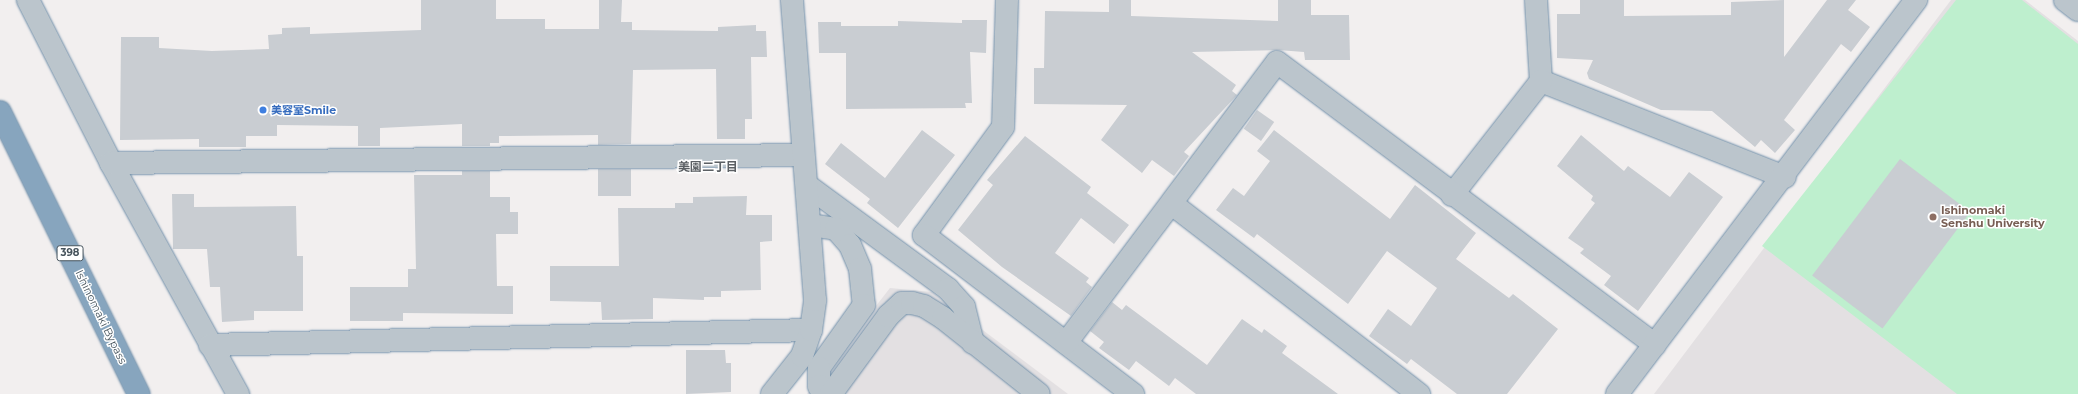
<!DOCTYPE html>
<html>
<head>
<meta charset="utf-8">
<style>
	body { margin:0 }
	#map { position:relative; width:2078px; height:394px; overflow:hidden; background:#f2efef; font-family:Montserrat,"Noto Sans JP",sans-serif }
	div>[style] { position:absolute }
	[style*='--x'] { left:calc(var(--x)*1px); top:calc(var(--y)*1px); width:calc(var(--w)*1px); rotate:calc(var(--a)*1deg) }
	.education>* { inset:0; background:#e3e0e2 }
	.green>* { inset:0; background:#beefce }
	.building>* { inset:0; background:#c9cdd2; transform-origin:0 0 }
	.roads { filter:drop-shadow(0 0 1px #7290aa) drop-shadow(0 0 1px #7290aa) }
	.minor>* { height:22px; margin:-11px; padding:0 11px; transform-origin:11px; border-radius:11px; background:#bbc5cc }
	.highway>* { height:22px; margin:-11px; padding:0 11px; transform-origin:11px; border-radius:11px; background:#87a5be }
	.dots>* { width:11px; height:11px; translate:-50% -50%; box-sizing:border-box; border:2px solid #fff; border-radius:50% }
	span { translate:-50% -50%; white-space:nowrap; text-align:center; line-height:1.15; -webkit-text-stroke:3px #fff; paint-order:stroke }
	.shield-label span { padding:1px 3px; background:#fff; border:1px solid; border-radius:3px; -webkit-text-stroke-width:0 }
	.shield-label { font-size:10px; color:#47545d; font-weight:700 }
	.shop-label { font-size:11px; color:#366cbe; font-weight:700 }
	.left { translate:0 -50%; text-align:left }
	.education-label { font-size:11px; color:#785e54; font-weight:700 }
	.street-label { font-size:11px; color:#47545d }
	.neighbourhood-label { font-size:12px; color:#5c6064; font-weight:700 }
</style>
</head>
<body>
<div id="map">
	<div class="education">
		<i style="clip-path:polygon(1951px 0,2025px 0,2078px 41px,2078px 394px,1654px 394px)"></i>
		<i style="clip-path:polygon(890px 288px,932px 292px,1068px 394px,807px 394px)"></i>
	</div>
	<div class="green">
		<i style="clip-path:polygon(1956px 0,2022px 0,2078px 44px,2078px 394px,1957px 394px,1762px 246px)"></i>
	</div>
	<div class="building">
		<i style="clip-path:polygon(421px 0,496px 0,496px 19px,545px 19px,545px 29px,599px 29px,599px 0,622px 0,621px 22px,632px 22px,632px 30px,718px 31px,718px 27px,756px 25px,756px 31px,766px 31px,767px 57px,751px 57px,752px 119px,745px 119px,745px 139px,717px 139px,716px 69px,633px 70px,631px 144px,598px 145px,598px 135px,499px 136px,499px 143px,490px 143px,490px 146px,462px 146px,462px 124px,380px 128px,380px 146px,358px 146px,358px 126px,277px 125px,277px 136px,246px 136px,246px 147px,199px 147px,199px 139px,120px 140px,121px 37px,159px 37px,159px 48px,212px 51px,269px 49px,268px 35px,282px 34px,282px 28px,310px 27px,310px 34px,421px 30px)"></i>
		<i style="clip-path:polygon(1109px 0,1131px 0,1131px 16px,1278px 21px,1278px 0,1311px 0,1311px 15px,1349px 15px,1350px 60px,1305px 60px,1304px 52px,1278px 50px,1192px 52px,1236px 85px,1232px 91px,1237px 95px,1184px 152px,1189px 156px,1174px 176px,1152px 160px,1142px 173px,1101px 140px,1127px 105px,1034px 104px,1034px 68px,1044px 68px,1045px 11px,1109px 12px)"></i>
		<i style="clip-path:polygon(1580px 0,1624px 0,1624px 16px,1731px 15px,1731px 2px,1784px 0,1784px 57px,1827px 0,1856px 0,1848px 10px,1870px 27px,1851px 52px,1841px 44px,1784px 120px,1795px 130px,1775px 153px,1761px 140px,1755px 147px,1712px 111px,1661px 110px,1589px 79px,1587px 73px,1593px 60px,1557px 58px,1557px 14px,1580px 14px)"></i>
		<i style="clip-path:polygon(962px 20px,987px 20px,986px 53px,970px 52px,972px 103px,965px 103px,966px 108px,846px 109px,846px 53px,819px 53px,818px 22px,841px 22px,841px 26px,898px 26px,898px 21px,962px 23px)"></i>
		<i style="left:1257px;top:110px;width:21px;height:23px;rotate:35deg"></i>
		<i style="clip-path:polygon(922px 130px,955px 155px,898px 228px,867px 203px,870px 199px,825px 164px,841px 143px,885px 178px)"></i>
		<i style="clip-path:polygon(1274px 130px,1390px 219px,1415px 185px,1476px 233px,1456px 259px,1509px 298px,1513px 294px,1558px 329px,1507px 394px,1457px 394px,1411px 359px,1407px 364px,1369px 336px,1388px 309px,1411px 326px,1437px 288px,1387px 251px,1348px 304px,1257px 234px,1254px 238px,1216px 210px,1233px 188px,1244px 196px,1270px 161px,1257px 151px)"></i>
		<i style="clip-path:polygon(1581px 135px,1624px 171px,1628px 166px,1670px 197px,1689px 172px,1723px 197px,1638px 311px,1604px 285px,1611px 276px,1580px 253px,1584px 249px,1568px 238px,1595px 203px,1591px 200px,1593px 196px,1557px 166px)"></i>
		<i style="clip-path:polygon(1025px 136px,1091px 187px,1087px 193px,1129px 225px,1114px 244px,1081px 218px,1055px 253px,1089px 278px,1086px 282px,1092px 287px,1071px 316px,1002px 267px,958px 230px,993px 185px,987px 180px)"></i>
		<i style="left:1900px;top:159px;width:88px;height:146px;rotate:37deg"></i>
		<i style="left:631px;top:169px;width:27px;height:33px;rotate:90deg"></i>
		<i style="clip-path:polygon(462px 171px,490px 171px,490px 197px,510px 197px,510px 212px,518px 212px,518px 234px,496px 234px,497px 286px,513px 286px,513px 314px,403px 313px,403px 321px,350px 321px,350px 287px,408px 287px,408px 269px,416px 269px,414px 175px,462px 175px)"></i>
		<i style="clip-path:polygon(172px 194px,194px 194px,194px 207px,296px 206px,297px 256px,303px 256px,303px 311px,254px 311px,254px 320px,222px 322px,220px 287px,210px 287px,207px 249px,173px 249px)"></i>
		<i style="clip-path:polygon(747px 196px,746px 215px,772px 215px,772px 241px,760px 242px,761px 290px,721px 291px,721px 297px,704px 297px,704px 300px,653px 298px,653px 319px,602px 320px,601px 302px,550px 301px,550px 266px,619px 266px,618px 208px,675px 208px,675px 203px,693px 203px,693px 197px)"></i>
		<i style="clip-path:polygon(1112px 302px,1122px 310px,1126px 305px,1207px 365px,1242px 319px,1262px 333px,1264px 329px,1287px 346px,1282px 353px,1338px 394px,1196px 394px,1175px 378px,1169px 386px,1136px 361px,1129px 370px,1099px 348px,1104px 342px,1090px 331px)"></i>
		<i style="clip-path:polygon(686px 350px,725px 350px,726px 363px,731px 363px,731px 392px,686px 394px)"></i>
	</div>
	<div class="roads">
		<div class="minor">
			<i style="--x:28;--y:0;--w:183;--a:63"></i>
			<i style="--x:111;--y:163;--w:264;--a:61.2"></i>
			<i style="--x:1007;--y:0;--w:127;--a:91.8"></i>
			<i style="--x:1003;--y:127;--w:134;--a:126.2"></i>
			<i style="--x:924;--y:235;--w:263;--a:37.3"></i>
			<i style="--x:1536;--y:0;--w:81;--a:86.5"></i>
			<i style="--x:1541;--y:81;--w:262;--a:21.5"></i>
			<i style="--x:2065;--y:0;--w:16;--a:38"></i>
			<i style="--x:111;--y:163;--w:692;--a:-0.66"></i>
			<i style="--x:808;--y:186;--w:174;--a:36.3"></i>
			<i style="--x:948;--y:289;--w:24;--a:48"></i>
			<i style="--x:964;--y:307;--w:37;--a:76"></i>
			<i style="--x:1452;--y:195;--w:145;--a:-52"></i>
			<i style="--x:1172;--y:204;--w:312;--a:37.6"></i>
			<i style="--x:811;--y:225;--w:25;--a:9"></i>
			<i style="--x:836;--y:229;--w:21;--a:49"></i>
			<i style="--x:850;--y:245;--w:26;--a:67"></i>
			<i style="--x:860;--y:269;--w:36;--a:84"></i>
			<i style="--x:864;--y:305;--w:77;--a:125.5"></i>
			<i style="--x:819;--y:368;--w:18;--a:90"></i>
			<i style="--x:819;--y:386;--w:9;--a:63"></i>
			<i style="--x:1066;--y:343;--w:351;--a:-53.1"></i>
			<i style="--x:1277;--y:62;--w:472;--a:36.8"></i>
			<i style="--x:210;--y:345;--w:601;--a:-1.43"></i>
			<i style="--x:772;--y:394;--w:48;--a:-51.7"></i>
			<i style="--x:802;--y:356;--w:28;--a:-71"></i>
			<i style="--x:811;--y:330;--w:30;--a:-82"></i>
			<i style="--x:815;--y:300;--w:301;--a:-94.4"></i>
			<i style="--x:831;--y:394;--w:97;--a:-53.8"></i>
			<i style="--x:888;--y:316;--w:19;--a:-43"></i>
			<i style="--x:902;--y:303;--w:10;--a:0"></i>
			<i style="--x:912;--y:303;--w:12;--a:14"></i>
			<i style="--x:924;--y:306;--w:22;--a:32"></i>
			<i style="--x:943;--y:318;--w:122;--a:38.4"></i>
			<i style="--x:1617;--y:394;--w:495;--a:-52.8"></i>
		</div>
		<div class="highway">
			<i style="--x:0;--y:112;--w:314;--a:63.8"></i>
		</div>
	</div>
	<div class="dots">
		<i style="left:263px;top:110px;background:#3f7fe0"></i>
		<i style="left:1933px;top:217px;background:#8d6e63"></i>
	</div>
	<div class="shield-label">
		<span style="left:70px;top:253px">398</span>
	</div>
	<div class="shop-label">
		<span class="left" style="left:271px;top:110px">美容室Smile</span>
	</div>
	<div class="education-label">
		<span class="left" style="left:1941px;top:217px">Ishinomaki<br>Senshu University</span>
	</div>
	<div class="street-label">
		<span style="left:101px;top:317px;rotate:64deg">Ishinomaki Bypass</span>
	</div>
	<div class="neighbourhood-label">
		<span style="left:708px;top:167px">美園二丁目</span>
	</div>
</div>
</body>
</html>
